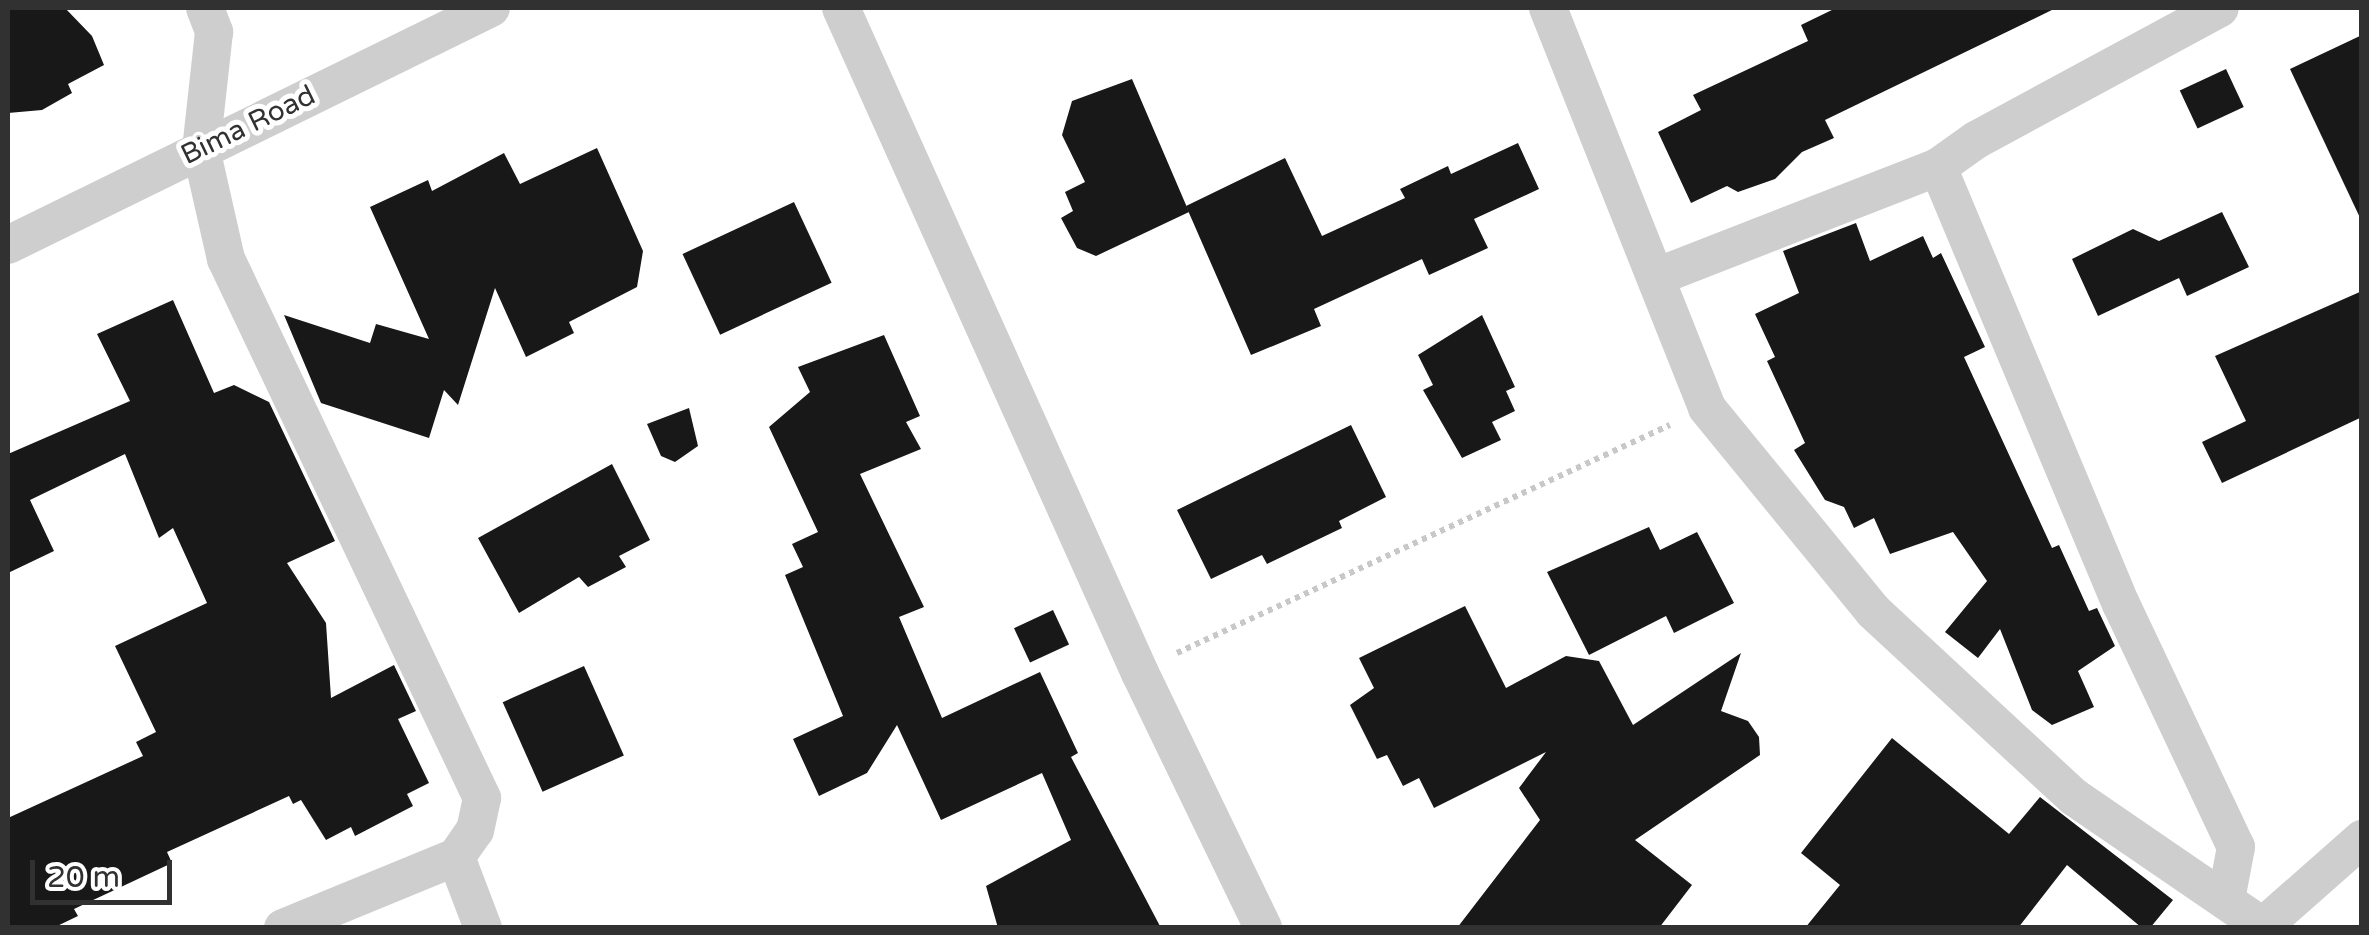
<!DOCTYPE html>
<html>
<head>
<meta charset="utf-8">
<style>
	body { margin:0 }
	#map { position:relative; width:2369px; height:935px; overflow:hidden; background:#fff; font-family:"Varela Round",sans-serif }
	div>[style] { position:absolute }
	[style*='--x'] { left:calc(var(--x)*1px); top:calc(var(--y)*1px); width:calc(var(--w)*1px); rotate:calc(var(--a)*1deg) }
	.building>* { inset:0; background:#181818; transform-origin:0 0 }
	.path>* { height:6px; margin-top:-3px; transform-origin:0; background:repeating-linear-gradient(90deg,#c8c8c8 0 5px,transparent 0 10px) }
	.street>* { height:38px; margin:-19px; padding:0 19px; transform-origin:19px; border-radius:19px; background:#cecece }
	span { translate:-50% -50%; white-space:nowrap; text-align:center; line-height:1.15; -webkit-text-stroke:10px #fff; paint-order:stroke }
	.street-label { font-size:28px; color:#313131 }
	.frame { position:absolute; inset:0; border:10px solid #313131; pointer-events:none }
	.scale { position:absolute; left:30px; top:860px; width:142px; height:45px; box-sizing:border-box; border:5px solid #313131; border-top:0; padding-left:12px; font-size:30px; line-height:35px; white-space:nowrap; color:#313131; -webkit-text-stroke:8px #fff; paint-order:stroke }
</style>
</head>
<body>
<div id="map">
	<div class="building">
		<i style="clip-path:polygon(8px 8px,65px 8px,92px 36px,104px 65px,68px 84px,72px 93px,42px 110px,8px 113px)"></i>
		<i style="clip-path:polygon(1836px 8px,2056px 8px,1825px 120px,1834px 138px,1802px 152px,1775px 179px,1738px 192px,1727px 186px,1691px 203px,1658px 132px,1701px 110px,1693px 95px,1808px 41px,1801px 25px)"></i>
		<i style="clip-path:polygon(2362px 35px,2362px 222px,2290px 69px)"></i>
		<i style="left:2226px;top:69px;width:42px;height:51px;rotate:65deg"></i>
		<i style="clip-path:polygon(1132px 79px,1189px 212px,1096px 256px,1077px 248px,1061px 218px,1073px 211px,1065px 192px,1085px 182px,1062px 135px,1072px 101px)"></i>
		<i style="clip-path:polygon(1518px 143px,1539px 189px,1474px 219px,1488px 248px,1429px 275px,1422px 259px,1314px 309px,1321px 326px,1251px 355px,1186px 206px,1285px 158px,1322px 236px,1405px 198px,1400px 189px,1448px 166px,1451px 174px)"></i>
		<i style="clip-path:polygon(597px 148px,643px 251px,637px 287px,569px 322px,574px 333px,526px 357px,495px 288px,458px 405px,444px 390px,429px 438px,321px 403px,284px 315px,370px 343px,376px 324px,429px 339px,370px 207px,428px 180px,432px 191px,504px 153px,520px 184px)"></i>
		<i style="left:794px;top:202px;width:89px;height:123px;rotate:65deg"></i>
		<i style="clip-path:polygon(2222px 212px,2249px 267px,2187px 296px,2179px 278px,2098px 316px,2072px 259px,2133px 229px,2159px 241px)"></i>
		<i style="clip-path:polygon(1856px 223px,1870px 261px,1923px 236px,1933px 258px,1941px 253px,1985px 347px,1964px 357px,2052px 548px,2059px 545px,2089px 611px,2097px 608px,2115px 646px,2078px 671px,2094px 707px,2052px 725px,2032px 710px,2000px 629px,1978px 658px,1945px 632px,1987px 581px,1953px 532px,1890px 554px,1874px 518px,1854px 528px,1844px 507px,1825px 500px,1794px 450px,1805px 443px,1767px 361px,1775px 357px,1755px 314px,1799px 293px,1783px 251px)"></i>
		<i style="clip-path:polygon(2362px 291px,2362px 417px,2222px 483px,2202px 442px,2246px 421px,2215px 356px)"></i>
		<i style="clip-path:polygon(173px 300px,214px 393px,234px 385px,269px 402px,335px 541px,287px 563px,326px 623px,331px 698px,394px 665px,416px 711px,398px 719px,429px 783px,407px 794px,413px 806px,355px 836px,351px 827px,326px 840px,301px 800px,293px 804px,289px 796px,167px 852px,172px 863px,74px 909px,78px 916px,53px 928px,8px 928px,8px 818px,143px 756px,136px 742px,156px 732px,115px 646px,207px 603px,173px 528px,159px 538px,125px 454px,30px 500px,54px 551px,8px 573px,8px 454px,130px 401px,97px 334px)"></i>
		<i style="clip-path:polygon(1482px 315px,1515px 387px,1506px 391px,1515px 411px,1492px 422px,1501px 440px,1462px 458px,1423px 390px,1433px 385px,1418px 355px)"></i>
		<i style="clip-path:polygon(884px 335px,920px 416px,906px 422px,921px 449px,860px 474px,924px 607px,899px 617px,942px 718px,1040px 672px,1078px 753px,1071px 757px,1161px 928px,998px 928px,986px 886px,1071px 840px,1042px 773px,941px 820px,897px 725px,867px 773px,819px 796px,793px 739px,843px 716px,785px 575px,803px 567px,792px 544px,818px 532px,769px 427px,810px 392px,798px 367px)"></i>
		<i style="clip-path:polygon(689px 408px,698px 446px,675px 462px,661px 456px,647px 424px)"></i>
		<i style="clip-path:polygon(1351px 425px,1386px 497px,1339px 521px,1342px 528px,1267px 564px,1262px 555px,1211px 579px,1177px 510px)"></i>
		<i style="clip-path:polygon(612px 464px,650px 540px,619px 556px,626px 567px,588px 587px,579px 577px,519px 613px,478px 538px)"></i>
		<i style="clip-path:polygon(1649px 527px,1660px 550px,1697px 532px,1734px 603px,1674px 633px,1666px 616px,1589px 655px,1547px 572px)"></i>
		<i style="clip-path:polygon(1465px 606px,1506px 688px,1566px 656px,1599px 661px,1633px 725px,1741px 653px,1721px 711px,1748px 721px,1759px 737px,1760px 755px,1635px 840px,1692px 885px,1659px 928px,1457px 928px,1540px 820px,1519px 788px,1546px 752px,1434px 808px,1419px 778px,1403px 786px,1387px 755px,1377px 759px,1350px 705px,1374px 688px,1359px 658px)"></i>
		<i style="left:1053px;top:610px;width:38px;height:43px;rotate:65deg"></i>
		<i style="left:584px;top:666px;width:98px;height:89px;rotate:66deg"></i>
		<i style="clip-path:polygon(1892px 738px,2009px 834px,2040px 797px,2173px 900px,2150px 928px,2142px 928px,2067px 865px,2018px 928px,1805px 928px,1840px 885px,1801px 853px)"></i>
	</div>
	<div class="path">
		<i style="--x:1177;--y:653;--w:543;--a:-24.82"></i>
	</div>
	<div class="street">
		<i style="--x:205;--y:8;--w:26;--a:69"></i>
		<i style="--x:214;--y:32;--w:118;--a:96.3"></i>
		<i style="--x:201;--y:149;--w:113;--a:77.2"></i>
		<i style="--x:226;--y:259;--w:597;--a:64.59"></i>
		<i style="--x:482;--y:798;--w:33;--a:102"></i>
		<i style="--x:475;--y:830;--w:33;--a:125"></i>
		<i style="--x:456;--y:857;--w:76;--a:69.2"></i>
		<i style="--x:841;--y:8;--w:729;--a:65.79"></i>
		<i style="--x:1140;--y:673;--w:283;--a:64.2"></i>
		<i style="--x:1548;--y:8;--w:430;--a:68.3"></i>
		<i style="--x:1707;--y:408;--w:262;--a:50.7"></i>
		<i style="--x:1873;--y:611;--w:274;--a:42.8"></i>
		<i style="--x:2074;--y:797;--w:232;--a:34.4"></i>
		<i style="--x:1938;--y:167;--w:474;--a:67.3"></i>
		<i style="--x:2121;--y:604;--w:269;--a:64.7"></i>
		<i style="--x:2236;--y:847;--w:54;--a:100.7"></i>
		<i style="--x:8;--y:245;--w:538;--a:-26.14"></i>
		<i style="--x:1656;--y:277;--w:303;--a:-21.3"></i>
		<i style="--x:1938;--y:167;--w:47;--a:-35.4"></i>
		<i style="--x:1976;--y:140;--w:277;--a:-28.4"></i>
		<i style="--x:283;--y:928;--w:187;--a:-22.3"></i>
		<i style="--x:2261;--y:928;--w:135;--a:-41.4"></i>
	</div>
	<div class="street-label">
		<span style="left:248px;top:125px;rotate:-26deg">Bima Road</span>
	</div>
	<div class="frame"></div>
	<div class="scale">20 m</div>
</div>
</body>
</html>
